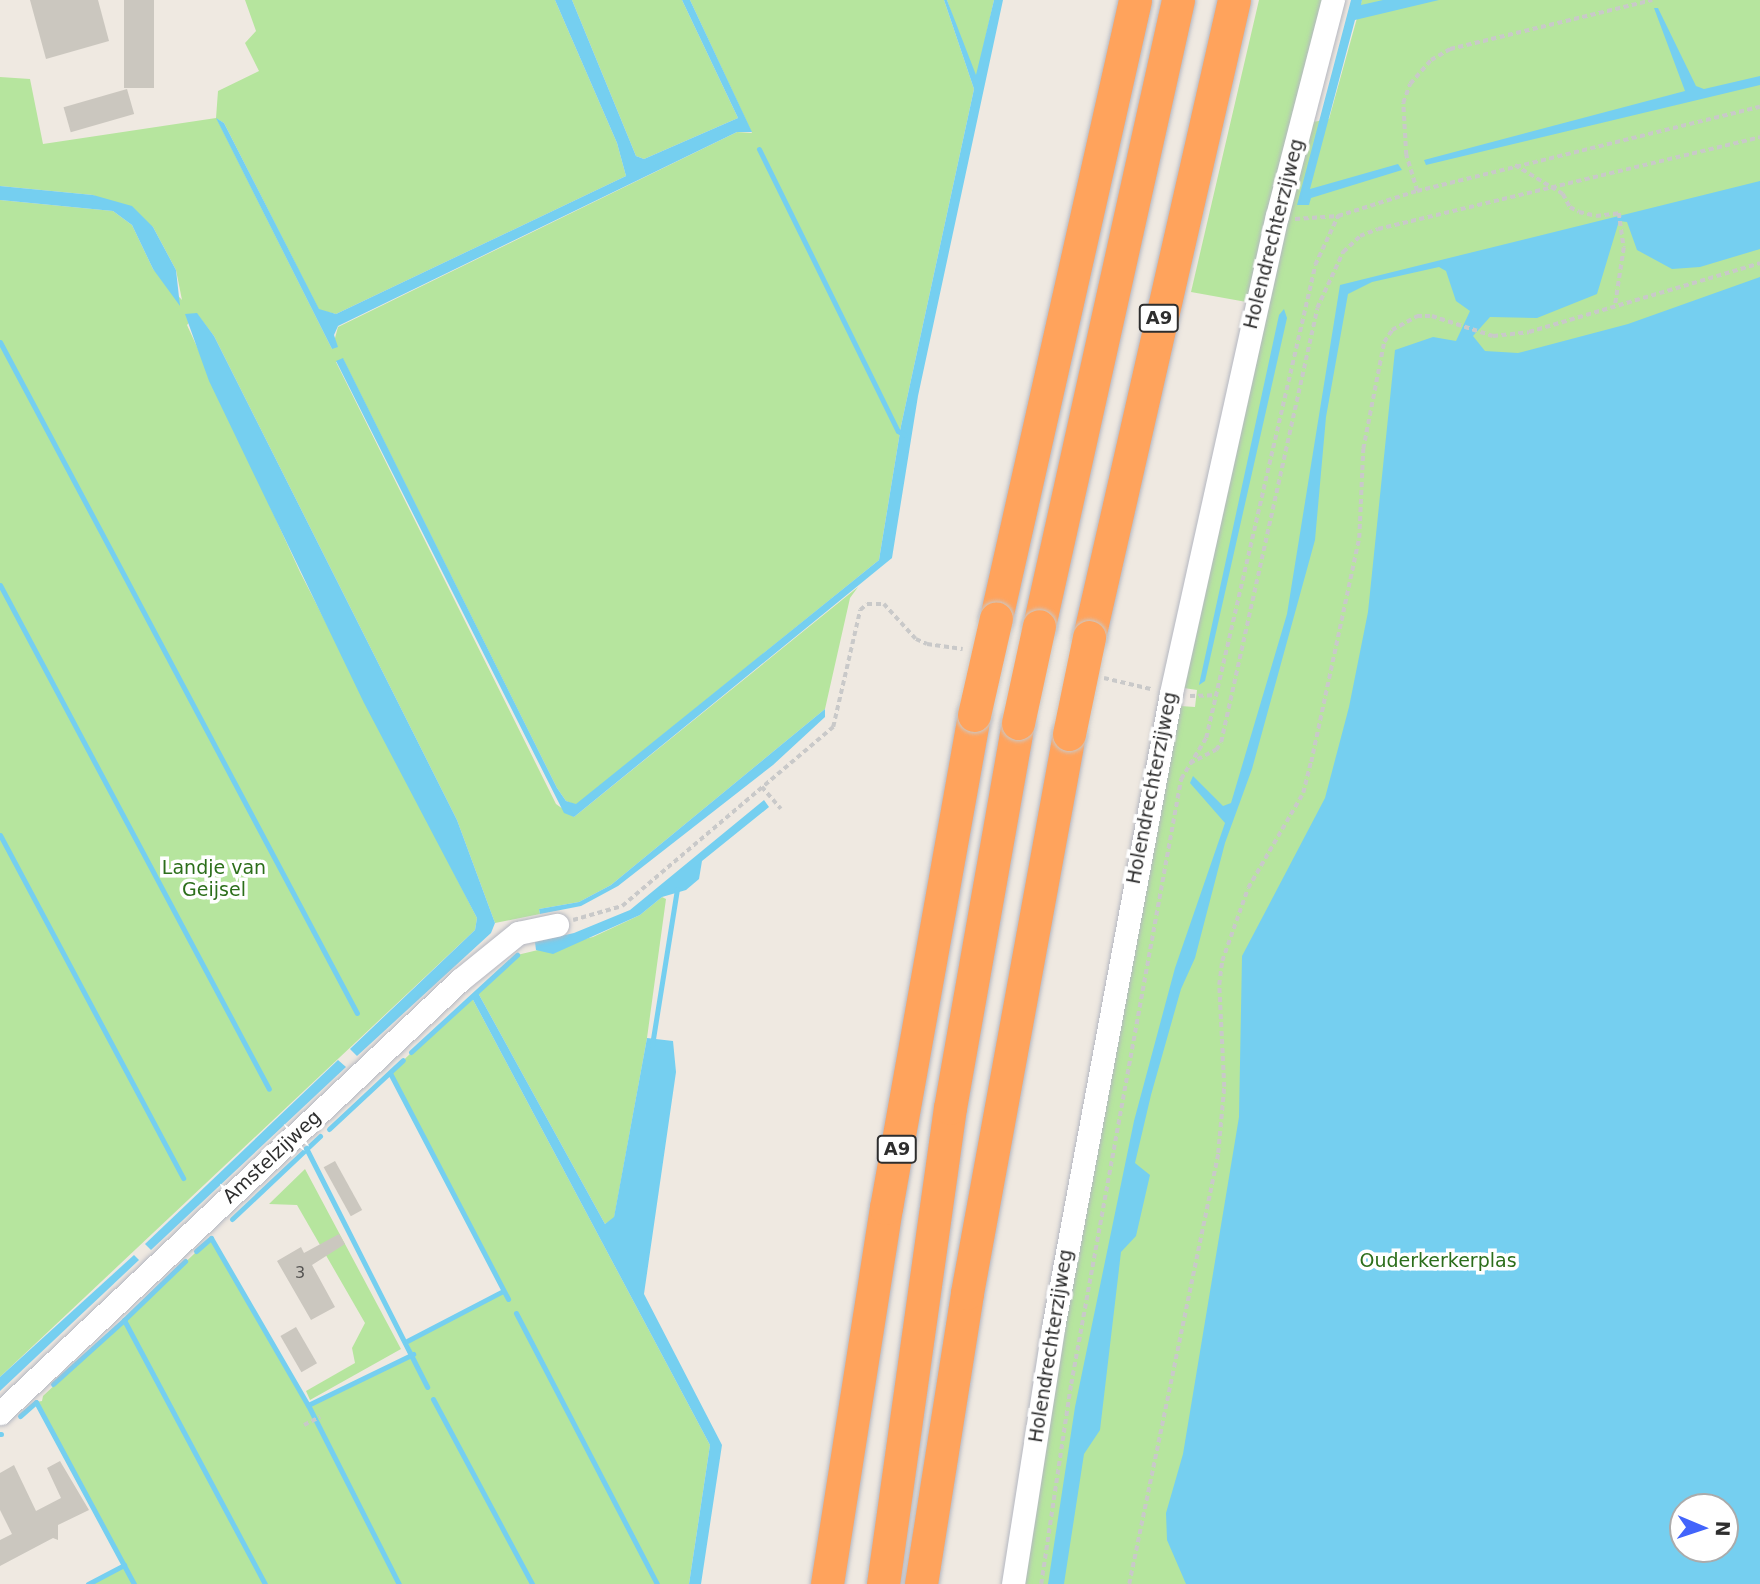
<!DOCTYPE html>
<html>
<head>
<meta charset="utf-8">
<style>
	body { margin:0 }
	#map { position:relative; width:1760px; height:1584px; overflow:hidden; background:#efe9e1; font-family:"DejaVu Sans",sans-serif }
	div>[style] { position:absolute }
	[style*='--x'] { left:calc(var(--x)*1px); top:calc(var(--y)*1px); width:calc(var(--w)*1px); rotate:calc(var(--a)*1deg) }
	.green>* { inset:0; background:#b6e59e }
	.water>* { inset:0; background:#75cff0 }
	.stream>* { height:5px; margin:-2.5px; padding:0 2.5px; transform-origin:2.5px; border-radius:2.5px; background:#75cff0 }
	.building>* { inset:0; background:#cbc7bf; transform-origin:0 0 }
	.path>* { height:3.5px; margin-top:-1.75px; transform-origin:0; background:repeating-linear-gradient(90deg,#c9c9c9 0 5px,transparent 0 8.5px) }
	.roads { filter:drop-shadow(0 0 2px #b4b7c1) drop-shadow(0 0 2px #b4b7c1) }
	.minor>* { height:23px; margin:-11.5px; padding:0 11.5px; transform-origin:11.5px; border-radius:11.5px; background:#fff }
	.highway>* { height:33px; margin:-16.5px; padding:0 16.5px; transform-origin:16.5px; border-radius:16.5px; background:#ffa35c }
	.bridges { filter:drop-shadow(0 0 2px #c9c9c9) drop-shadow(0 0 2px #c9c9c9) }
	.highway-bridge>* { height:33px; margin:-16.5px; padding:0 16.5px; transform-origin:16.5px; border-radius:16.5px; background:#ffa35c }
	span { translate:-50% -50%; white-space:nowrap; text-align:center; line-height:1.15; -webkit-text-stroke:7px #fff; paint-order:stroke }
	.number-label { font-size:16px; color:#555452 }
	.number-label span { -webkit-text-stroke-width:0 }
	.shield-label span { padding:2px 5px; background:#fff; border:2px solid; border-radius:5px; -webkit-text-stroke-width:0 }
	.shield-label { font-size:18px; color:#2e2e2e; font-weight:700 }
	.street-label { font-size:19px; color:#2e2e2e }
	.park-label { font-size:19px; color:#2c6e1b }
	.north { position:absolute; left:1669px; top:1493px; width:70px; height:70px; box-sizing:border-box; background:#fff; border:2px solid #ababab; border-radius:50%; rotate:92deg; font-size:19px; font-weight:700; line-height:28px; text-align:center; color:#2e2e2e }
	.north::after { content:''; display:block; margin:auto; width:24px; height:32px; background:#4264fb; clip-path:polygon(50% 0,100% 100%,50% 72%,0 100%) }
</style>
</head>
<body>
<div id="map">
	<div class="green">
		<i style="clip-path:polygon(245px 0,555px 0,617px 143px,626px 176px,336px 314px,319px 310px,224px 123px,217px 119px,332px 349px,338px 327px,737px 132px,752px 133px,690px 0,944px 0,974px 89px,901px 426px,879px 560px,576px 805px,566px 801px,557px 788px,343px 359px,336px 362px,556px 804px,574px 817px,858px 587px,850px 598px,825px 709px,611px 885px,579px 902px,539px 909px,540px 914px,495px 923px,457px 820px,214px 336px,197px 314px,187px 325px,300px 572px,477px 918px,475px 930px,0 1377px,0 200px,113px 211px,132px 225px,153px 269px,182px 300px,176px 270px,153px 227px,93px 195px,0 186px,0 77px,30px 79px,43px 144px,216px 118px,218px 91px,259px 71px,245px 43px,256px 31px)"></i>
		<i style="clip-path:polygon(572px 0,682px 0,738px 118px,644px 159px,636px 156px)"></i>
		<i style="clip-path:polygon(947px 0,994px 0,977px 75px,973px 75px)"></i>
		<i style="clip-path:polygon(evenodd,1259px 0,1328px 0,1297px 125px,1329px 119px,1362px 0,1760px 0,1760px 1584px,1021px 1584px,1067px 1302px,1180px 706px,1195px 707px,1197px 690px,1184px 688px,1210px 567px,1252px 303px,1191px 292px,1259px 0,1683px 1507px,1725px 1507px,1725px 1549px,1683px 1549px,1683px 1507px)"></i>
		<i style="clip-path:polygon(662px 897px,666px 899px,647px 1038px,614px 1218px,605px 1224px,477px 991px,517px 955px,593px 937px,640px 915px)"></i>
		<i style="clip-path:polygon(471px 996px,710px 1445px,689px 1584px,88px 1584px,124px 1565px,36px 1402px,42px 1401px,43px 1396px,211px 1238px,308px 1405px,413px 1354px,407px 1341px,503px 1291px,390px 1073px)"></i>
		<i style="clip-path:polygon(305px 1169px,401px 1349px,310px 1400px,306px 1391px,355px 1363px,352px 1348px,365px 1323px,297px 1205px,269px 1204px)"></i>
	</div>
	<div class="water">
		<i style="clip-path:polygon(555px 0,572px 0,636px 156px,644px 159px,738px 118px,682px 0,690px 0,752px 132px,737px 132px,338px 326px,334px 335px,338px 347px,332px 349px,216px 118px,224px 123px,319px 309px,336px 314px,626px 176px,617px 143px)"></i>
		<i style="clip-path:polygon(944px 0,947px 0,976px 75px,994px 0,1003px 0,918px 396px,892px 558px,574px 817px,564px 813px,336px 361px,343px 358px,557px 788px,566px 801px,576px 804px,879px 560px,901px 426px,974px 89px)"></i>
		<i style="clip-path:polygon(1351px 0,1362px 0,1361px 5px,1383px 0,1439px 0,1355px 20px,1310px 189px,1398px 164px,1402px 170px,1311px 198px,1309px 205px,1297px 205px)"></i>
		<i style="clip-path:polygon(1654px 8px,1658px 8px,1696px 86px,1704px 89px,1760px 76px,1760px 85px,1426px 165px,1424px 160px,1685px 91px)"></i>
		<i style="clip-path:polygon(evenodd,1760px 181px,1760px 249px,1700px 267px,1672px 269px,1637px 250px,1627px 222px,1619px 221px,1597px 294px,1537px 318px,1490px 317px,1473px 336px,1485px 351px,1518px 353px,1628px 324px,1760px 277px,1760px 1584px,1186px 1584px,1167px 1540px,1166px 1513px,1183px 1454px,1239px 1117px,1242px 956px,1325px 798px,1349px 707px,1368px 612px,1395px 350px,1433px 337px,1456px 341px,1470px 311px,1456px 301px,1446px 271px,1439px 267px,1372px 282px,1348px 294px,1326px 417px,1315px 540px,1252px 769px,1225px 843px,1195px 958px,1181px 989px,1151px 1095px,1135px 1163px,1150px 1175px,1136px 1236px,1121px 1252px,1100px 1430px,1084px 1454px,1064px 1584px,1048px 1584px,1075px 1407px,1134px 1121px,1175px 968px,1225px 823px,1190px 783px,1193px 776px,1223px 806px,1231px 803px,1287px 614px,1340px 285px,1760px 181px,1725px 1507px,1725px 1549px,1683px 1549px,1683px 1507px,1725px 1507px)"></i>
		<i style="clip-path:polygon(0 186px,93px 195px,132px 206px,153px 227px,176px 270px,180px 306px,153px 269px,132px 225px,113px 211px,0 200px)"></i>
		<i style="clip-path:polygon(1284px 309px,1287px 318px,1205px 681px,1199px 685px,1279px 315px)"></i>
		<i style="clip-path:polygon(197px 313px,214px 336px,457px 820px,495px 923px,491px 933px,357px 1056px,350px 1049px,475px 930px,477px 918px,364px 703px,209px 381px,185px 314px)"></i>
		<i style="clip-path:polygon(825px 709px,825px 717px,773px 765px,618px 886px,581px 906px,540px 914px,539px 909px,579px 902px,611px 885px)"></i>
		<i style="clip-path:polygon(764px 800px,769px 807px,702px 861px,699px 879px,686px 890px,662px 897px,640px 915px,553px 954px,536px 950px,535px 942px,574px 933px,630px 910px)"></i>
		<i style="clip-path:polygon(477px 991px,605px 1224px,614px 1217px,647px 1038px,673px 1041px,676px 1072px,644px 1294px,722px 1445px,701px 1584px,689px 1584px,710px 1445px,471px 996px)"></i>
		<i style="clip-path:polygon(338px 1060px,346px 1067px,151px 1250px,145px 1244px)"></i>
		<i style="clip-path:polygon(134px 1255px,139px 1260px,0 1391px,0 1377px)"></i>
	</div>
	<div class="stream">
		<i style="--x:759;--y:149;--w:314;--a:63.8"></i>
		<i style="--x:898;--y:431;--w:8;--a:30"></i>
		<i style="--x:0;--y:342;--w:760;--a:61.99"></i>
		<i style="--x:0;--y:585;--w:571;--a:61.91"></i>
		<i style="--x:0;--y:835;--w:389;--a:61.9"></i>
		<i style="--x:652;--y:1045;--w:158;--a:-80.9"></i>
		<i style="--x:411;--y:1052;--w:144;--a:-42.5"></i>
		<i style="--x:390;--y:1073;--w:255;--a:62.4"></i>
		<i style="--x:329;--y:1129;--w:101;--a:-43"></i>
		<i style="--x:306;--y:1148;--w:268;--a:63.1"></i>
		<i style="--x:232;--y:1219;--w:121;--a:-43.3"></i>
		<i style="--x:196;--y:1251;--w:20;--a:-41"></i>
		<i style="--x:211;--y:1238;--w:193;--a:59.9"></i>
		<i style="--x:308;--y:1405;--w:201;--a:63.1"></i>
		<i style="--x:516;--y:1313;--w:305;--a:62.5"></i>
		<i style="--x:124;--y:1320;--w:85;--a:-44"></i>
		<i style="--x:407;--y:1341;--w:108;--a:-27.5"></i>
		<i style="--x:53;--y:1384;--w:96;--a:-42"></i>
		<i style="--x:124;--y:1320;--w:299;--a:61.9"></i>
		<i style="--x:433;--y:1399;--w:210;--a:61.8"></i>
		<i style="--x:308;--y:1405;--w:117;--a:-25.9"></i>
		<i style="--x:20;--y:1416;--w:21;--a:-41"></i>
		<i style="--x:36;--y:1402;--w:207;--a:61.7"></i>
		<i style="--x:0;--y:1434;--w:1;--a:0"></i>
		<i style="--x:88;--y:1584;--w:41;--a:-27.8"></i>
	</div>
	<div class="building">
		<i style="clip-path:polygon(30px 0,98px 0,109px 41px,46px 59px)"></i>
		<i style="left:124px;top:0;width:30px;height:88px"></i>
		<i style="left:127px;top:89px;width:26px;height:66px;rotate:74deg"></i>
		<i style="left:335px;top:1161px;width:56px;height:13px;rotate:61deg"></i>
		<i style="clip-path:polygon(339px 1234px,345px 1244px,312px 1265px,335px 1307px,311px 1320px,277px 1261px,301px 1247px,304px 1253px)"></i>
		<i style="left:296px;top:1327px;width:42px;height:18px;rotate:60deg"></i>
		<i style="clip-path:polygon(60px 1461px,89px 1510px,58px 1525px,58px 1540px,53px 1538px,0 1566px,0 1540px,12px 1534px,0 1510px,0 1473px,14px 1465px,36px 1511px,61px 1498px,47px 1468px)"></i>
	</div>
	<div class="path">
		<i style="--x:1515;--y:165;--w:56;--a:31.1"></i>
		<i style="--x:1563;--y:194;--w:15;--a:62"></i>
		<i style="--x:1570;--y:207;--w:10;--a:29"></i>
		<i style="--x:1579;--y:212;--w:17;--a:13"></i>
		<i style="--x:1596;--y:216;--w:23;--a:-7"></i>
		<i style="--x:1619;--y:213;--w:35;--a:82"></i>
		<i style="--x:1624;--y:248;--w:60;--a:98.7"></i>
		<i style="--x:1417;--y:191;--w:38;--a:-107"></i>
		<i style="--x:1406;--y:155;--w:52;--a:-93.3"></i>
		<i style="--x:1403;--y:103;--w:20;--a:-70"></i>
		<i style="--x:1410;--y:84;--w:32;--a:-49"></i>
		<i style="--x:1431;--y:60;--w:22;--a:-30"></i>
		<i style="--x:1450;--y:49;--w:208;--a:-13.6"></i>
		<i style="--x:1295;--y:219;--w:43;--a:-4"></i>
		<i style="--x:1104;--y:678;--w:48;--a:13.2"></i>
		<i style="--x:1190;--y:696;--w:25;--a:-2"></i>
		<i style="--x:1190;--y:763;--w:29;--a:-27"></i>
		<i style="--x:1216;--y:750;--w:9;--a:-58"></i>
		<i style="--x:1221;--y:742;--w:444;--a:-77.5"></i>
		<i style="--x:1317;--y:308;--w:62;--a:-65.1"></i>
		<i style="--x:1343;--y:252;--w:23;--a:-43"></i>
		<i style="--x:1360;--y:236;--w:19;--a:-21"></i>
		<i style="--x:1378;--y:229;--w:393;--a:-13.5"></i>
		<i style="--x:762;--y:787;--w:29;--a:49"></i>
		<i style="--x:573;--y:920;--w:51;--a:-15.9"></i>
		<i style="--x:622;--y:906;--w:277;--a:-40.3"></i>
		<i style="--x:833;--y:727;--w:120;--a:-77"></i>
		<i style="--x:860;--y:610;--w:9;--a:-41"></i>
		<i style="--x:867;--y:604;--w:17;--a:0"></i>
		<i style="--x:884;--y:604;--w:47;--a:47.6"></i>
		<i style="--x:916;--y:639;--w:12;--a:24"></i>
		<i style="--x:927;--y:644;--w:36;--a:8"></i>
		<i style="--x:304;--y:1425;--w:18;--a:-27"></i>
		<i style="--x:1041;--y:1584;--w:202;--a:-81.5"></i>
		<i style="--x:1071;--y:1384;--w:615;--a:-79.7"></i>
		<i style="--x:1181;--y:779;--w:48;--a:-58.6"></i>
		<i style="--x:1206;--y:738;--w:485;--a:-77"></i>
		<i style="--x:1315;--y:265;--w:54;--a:-64.9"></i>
		<i style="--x:1338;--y:216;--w:83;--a:-17.6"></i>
		<i style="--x:1417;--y:191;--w:353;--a:-13.8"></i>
		<i style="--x:1129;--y:1584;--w:440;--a:-78.3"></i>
		<i style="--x:1218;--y:1153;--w:66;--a:-84.8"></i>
		<i style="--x:1224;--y:1087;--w:102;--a:-92.8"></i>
		<i style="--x:1219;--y:985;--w:24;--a:-83"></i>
		<i style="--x:1222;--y:961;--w:77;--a:-70.4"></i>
		<i style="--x:1248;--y:888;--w:110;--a:-59.9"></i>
		<i style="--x:1303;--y:793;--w:32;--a:-76"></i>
		<i style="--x:1311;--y:762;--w:229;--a:-77.9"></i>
		<i style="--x:1359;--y:538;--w:89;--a:-87.4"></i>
		<i style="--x:1363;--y:449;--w:109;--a:-78.9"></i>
		<i style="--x:1384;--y:342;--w:14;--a:-56"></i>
		<i style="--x:1392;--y:330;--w:29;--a:-29"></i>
		<i style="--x:1417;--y:316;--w:15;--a:0"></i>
		<i style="--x:1432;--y:316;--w:64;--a:18.2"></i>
		<i style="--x:1493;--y:336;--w:36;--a:-6"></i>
		<i style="--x:1529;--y:332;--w:241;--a:-16.6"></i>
	</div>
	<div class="roads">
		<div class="minor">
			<i style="--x:0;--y:1413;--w:632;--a:-43.27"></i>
			<i style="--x:460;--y:980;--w:75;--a:-39"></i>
			<i style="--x:518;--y:933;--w:40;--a:-12"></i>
			<i style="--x:1013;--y:1584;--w:259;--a:-81.1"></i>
			<i style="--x:1053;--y:1328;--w:646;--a:-79.47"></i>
			<i style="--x:1171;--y:693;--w:489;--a:-77.5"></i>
			<i style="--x:1277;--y:216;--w:223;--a:-75.5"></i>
		</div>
		<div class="highway">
			<i style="--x:996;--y:618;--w:633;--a:-77.32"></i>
			<i style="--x:1039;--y:626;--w:641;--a:-77.48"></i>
			<i style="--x:1089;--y:637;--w:653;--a:-77.18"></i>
			<i style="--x:827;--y:1584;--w:381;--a:-81.1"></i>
			<i style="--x:886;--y:1208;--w:501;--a:-79.88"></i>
			<i style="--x:883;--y:1584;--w:481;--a:-82"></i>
			<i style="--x:950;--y:1108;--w:391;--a:-80"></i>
			<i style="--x:921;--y:1584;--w:295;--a:-81"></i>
			<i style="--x:967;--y:1293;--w:568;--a:-79.66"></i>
		</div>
	</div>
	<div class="bridges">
		<div class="highway-bridge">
			<i style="--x:974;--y:715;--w:99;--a:-77.2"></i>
			<i style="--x:1018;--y:723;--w:99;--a:-77.8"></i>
			<i style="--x:1069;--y:734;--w:99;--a:-78.3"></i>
		</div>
	</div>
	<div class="number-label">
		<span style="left:300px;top:1273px">3</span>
	</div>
	<div class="shield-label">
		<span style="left:1159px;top:318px">A9</span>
		<span style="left:897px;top:1149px">A9</span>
	</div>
	<div class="street-label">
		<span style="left:1274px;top:234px;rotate:-76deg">Holendrechterzijweg</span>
		<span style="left:1152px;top:788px;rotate:-79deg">Holendrechterzijweg</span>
		<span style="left:272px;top:1157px;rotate:-43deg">Amstelzijweg</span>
		<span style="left:1051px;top:1346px;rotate:-81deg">Holendrechterzijweg</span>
	</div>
	<div class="park-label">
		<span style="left:214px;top:879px">Landje van<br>Geijsel</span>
		<span style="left:1438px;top:1261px">Ouderkerkerplas</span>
	</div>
	<div class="north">N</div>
</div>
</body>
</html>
